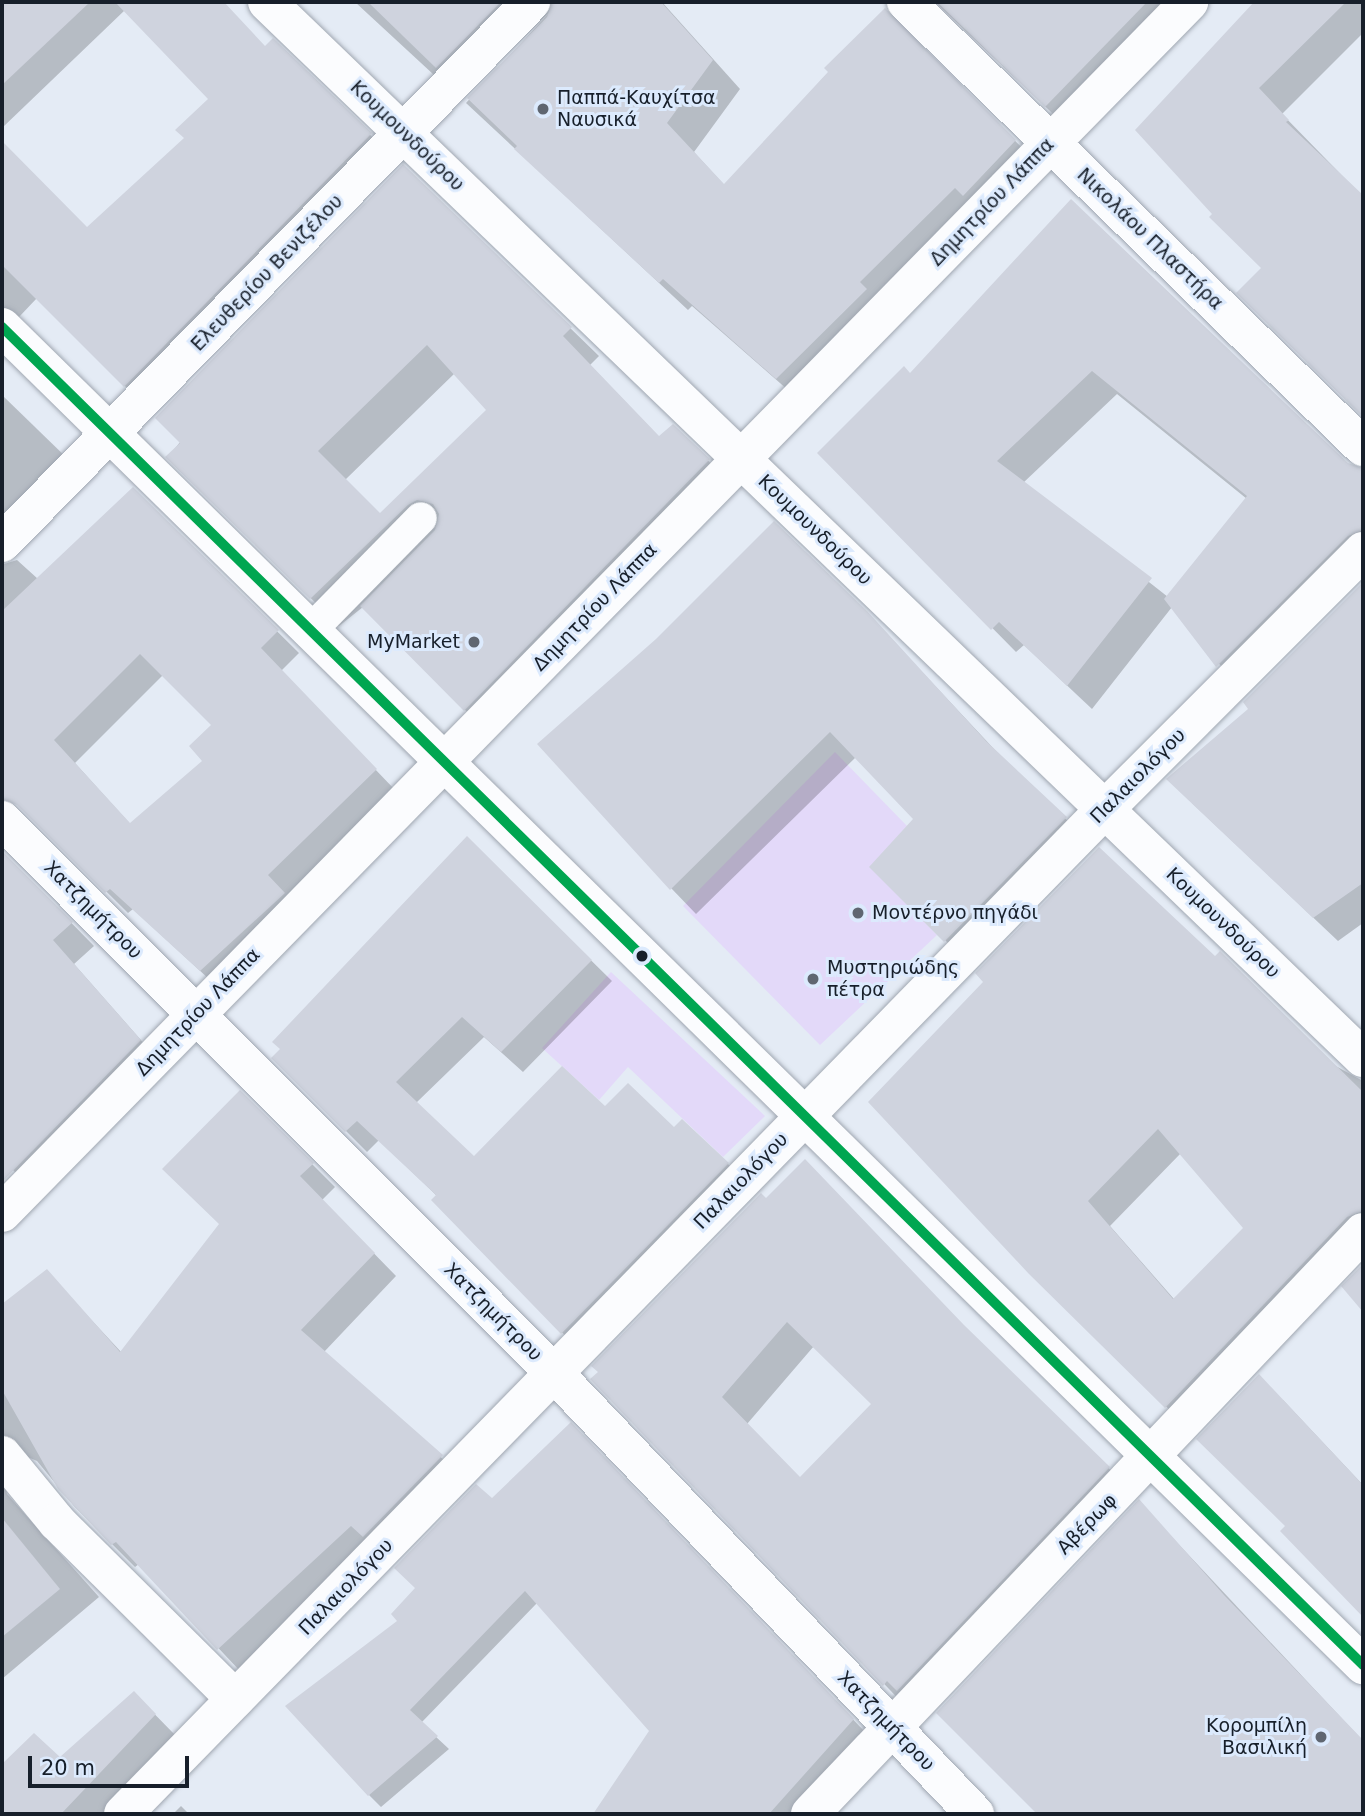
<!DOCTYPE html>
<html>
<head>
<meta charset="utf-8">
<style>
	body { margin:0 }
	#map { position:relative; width:1365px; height:1816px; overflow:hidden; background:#e4ebf5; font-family:"DejaVu Sans",sans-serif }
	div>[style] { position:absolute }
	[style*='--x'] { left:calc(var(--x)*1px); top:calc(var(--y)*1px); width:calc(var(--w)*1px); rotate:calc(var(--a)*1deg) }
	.green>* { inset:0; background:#e3d9f9 }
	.shadow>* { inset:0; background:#0003 }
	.building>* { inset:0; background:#cfd3de }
	.roads { filter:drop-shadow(0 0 2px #a0a7b1) drop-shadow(0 0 2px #a0a7b1) }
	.lane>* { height:32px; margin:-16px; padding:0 16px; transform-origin:16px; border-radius:16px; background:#fbfcfe }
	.street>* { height:38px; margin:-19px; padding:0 19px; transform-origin:19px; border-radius:19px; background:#fbfcfe }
	.secondary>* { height:38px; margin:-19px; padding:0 19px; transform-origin:19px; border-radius:19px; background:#fbfcfe }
	.bus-1>* { height:10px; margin:-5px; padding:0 5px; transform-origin:5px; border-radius:5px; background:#00a651 }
	.dots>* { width:19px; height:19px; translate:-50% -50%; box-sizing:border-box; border:4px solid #dceafd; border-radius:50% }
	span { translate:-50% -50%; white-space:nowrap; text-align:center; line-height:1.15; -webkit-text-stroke:6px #dceafd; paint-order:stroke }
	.poi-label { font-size:19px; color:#171f2a }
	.left { translate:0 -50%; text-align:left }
	.right { translate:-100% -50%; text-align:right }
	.street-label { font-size:19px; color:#171f2a }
	.frame { position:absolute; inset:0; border:4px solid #171f2a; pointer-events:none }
	.scale { position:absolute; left:28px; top:1756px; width:161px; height:32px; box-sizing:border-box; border:4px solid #171f2a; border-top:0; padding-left:9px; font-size:21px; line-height:24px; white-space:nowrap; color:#171f2a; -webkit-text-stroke:5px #dceafd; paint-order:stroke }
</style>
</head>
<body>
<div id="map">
	<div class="green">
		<i style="clip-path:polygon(835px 752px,907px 826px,870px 867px,937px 935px,820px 1045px,683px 906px)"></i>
		<i style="clip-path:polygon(611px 972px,765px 1116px,723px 1157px,628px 1067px,599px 1100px,542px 1048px)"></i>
	</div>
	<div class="shadow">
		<i style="clip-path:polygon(2px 2px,223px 2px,265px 48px,273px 41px,392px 156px,147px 408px,37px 298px,2px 335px,2px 143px,87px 229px,186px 139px,211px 99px,125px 10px,2px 128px)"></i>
		<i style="clip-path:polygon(355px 2px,662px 2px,740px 89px,694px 152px,725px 186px,885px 10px,1043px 169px,805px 405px,692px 306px,688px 310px,466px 103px,550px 12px,460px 99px)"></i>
		<i style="clip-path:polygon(935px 2px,1193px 2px,1070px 130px)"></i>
		<i style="clip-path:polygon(1257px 2px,1363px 2px,1363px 33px,1282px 114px,1363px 197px,1363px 415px,1263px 317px,1263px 268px,1138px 130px)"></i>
		<i style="clip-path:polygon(evenodd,403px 166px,599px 356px,590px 365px,660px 438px,673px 426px,737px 489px,493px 738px,363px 607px,339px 626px,168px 457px,403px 166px,455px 373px,488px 410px,380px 516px,345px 480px,455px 373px)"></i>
		<i style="clip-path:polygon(evenodd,1071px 202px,1347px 464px,1363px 469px,1363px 568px,1241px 690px,1172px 607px,1092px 709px,1024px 645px,1016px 652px,820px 453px,910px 375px,1071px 202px,1117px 394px,1247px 499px,1168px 597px,1023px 483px,1117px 394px)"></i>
		<i style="clip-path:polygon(2px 395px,70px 461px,2px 535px)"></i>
		<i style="clip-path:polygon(evenodd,133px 489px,299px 653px,281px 671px,397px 792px,223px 992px,133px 909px,128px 913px,16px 802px,24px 794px,2px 770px,2px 549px,6px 553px,4px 564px,17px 560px,38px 579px,133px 489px,163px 675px,213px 725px,204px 761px,131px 825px,75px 763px,163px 675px)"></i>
		<i style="clip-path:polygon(1363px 584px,1363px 923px,1338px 941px,1192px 803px,1251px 709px,1245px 702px)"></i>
		<i style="clip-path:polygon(866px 612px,1009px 765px,1091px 843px,971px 966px,872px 867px,915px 819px,856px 757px,696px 914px,671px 888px)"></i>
		<i style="clip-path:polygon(467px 838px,612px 981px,523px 1072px,484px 1037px,416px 1103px,474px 1159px,606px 1108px,674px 1130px,728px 1164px,748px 1185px,583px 1354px,434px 1200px,437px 1196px,379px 1140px,367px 1152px,273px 1058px)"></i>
		<i style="clip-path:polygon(2px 852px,94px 946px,74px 964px,162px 1064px,37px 1192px,2px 1160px)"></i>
		<i style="clip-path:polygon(evenodd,1332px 1064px,1363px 1081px,1363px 1249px,1191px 1431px,1030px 1272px,870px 1102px,1332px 1064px,1181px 1153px,1246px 1228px,1174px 1299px,1110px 1226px,1181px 1153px)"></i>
		<i style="clip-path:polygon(240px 1092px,335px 1187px,322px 1200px,396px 1276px,324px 1352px,465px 1479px,241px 1672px,139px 1564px,135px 1567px,74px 1506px,37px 1461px,23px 1455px,3px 1471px,7px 1494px,99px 1597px,2px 1679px,2px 1306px,47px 1272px,122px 1353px,221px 1224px)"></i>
		<i style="clip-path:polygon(evenodd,766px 1200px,980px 1342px,1135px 1494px,910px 1711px,593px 1379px,766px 1200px,814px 1346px,873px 1404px,800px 1479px,747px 1424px,814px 1346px)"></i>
		<i style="clip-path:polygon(1283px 1400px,1363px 1485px,1363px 1615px,1283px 1531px,1287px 1526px)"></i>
		<i style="clip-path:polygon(583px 1437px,865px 1732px,792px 1814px,595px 1814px,651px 1731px,537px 1603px,421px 1723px,449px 1749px,381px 1807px,369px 1795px,400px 1621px,493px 1500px)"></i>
		<i style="clip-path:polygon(1139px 1502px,1363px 1741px,1363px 1814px,1039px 1814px,938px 1713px)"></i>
		<i style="clip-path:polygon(134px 1693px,176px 1736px,103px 1814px,2px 1814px,2px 1766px,34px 1736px,60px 1760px)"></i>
		<i style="clip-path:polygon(181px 1806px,189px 1814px,173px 1814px)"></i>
	</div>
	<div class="building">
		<i style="clip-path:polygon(2px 2px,90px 2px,2px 85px)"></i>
		<i style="clip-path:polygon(115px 2px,224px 2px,265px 46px,273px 38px,372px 133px,124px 387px,2px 265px,2px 141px,87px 227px,184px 138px,175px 130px,208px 99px)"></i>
		<i style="clip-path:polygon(368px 2px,501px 2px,436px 68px)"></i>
		<i style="clip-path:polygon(552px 2px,661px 2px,713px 60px,667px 123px,724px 184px,828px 72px,824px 68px,885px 8px,1016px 140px,963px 196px,955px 188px,860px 282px,867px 289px,776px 379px,663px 279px,659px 283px,514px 149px,517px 146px,467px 98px,547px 17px)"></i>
		<i style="clip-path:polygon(937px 2px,1147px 2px,1045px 107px)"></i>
		<i style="clip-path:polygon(1254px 2px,1346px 2px,1259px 88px,1289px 120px,1286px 122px,1363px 195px,1363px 417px,1236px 293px,1261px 268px,1209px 217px,1212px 214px,1135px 130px)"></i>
		<i style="clip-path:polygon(evenodd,403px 164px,572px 327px,563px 336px,659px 436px,673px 424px,710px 459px,464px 711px,360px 606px,435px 530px,439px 514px,433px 504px,417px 500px,408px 505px,310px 599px,165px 457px,180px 443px,155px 418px,403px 164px,427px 345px,486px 410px,380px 513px,318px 451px,427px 345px)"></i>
		<i style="clip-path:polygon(1071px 199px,1348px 463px,1363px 468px,1363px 530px,1348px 536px,1216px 667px,1164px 599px,1247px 496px,1092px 371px,997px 461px,1152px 578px,1067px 686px,999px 622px,991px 630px,817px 453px,904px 366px,910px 373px)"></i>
		<i style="clip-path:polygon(evenodd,133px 487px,279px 630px,261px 648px,377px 769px,268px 875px,285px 893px,200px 971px,110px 889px,105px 893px,17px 805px,2px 799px,2px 611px,133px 487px,140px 654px,211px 725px,189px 746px,202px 761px,130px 823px,54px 740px,140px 654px)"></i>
		<i style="clip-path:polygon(774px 521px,867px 611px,986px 741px,1067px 817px,944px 942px,869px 867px,913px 819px,830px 732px,670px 890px,537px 744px,656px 639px)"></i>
		<i style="clip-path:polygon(1363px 582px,1363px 883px,1313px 918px,1166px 779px,1248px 709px,1243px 702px)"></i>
		<i style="clip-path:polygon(467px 836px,592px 960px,501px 1052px,462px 1017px,396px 1082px,474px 1156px,562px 1066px,605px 1106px,628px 1083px,674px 1127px,682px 1119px,729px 1163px,561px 1334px,431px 1200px,436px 1195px,357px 1121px,345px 1132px,271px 1058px,280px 1049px,272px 1042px)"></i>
		<i style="clip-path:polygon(evenodd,1099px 847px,1215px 956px,1220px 951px,1363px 1092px,1363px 1211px,1347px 1217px,1165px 1408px,1029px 1274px,868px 1102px,983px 982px,975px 973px,1099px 847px,1158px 1129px,1243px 1228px,1173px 1299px,1088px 1201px,1158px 1129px)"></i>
		<i style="clip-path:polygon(2px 851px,73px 922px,53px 940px,141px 1040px,2px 1182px)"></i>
		<i style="clip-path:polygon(240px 1090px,314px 1163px,300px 1176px,375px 1253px,301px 1330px,443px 1455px,363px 1537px,351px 1526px,217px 1650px,116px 1542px,111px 1545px,58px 1489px,2px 1390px,2px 1304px,47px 1269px,120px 1352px,219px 1224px,162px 1169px)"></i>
		<i style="clip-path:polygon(evenodd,805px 1159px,964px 1325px,1110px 1467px,897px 1691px,887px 1681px,883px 1686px,590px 1379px,598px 1372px,591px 1366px,761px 1193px,766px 1198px,805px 1159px,787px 1322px,871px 1404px,800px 1477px,722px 1397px,787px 1322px)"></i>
		<i style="clip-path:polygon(1363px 1264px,1363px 1312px,1341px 1286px)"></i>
		<i style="clip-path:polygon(1259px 1374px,1363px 1485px,1363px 1617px,1280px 1531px,1285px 1526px,1196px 1439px)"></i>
		<i style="clip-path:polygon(571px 1422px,854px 1719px,769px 1814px,593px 1814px,649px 1731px,525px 1591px,410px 1710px,438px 1736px,368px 1796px,285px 1706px,397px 1621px,391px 1614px,415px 1588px,394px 1568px,476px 1484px,492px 1498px)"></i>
		<i style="clip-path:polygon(1139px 1499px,1224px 1595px,1363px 1740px,1363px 1814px,1037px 1814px,936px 1713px)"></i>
		<i style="clip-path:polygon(2px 1518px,60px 1589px,2px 1637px)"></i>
		<i style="clip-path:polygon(134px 1691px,156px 1714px,61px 1814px,2px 1814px,2px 1764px,34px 1733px,60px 1757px)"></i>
	</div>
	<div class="roads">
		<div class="lane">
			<i style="--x:310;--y:631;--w:158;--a:-45.5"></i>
		</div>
		<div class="street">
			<i style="--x:906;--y:2;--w:638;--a:44.24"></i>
			<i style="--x:2;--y:543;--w:757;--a:-45.64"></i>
			<i style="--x:2;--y:820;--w:781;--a:45.05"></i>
			<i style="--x:554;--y:1373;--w:610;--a:46.33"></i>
			<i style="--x:2;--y:1455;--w:87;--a:50.6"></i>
			<i style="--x:57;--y:1522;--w:251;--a:44.8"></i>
			<i style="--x:123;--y:1814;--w:1405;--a:-45.66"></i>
			<i style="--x:1105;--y:809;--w:365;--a:-45"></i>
			<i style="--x:810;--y:1814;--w:803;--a:-46.46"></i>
		</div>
		<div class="secondary">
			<i style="--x:267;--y:2;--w:1522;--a:43.94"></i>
			<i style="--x:2;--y:327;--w:1909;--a:44.51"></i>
			<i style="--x:2;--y:1213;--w:1696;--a:-45.57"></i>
		</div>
	</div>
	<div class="bus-1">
		<i style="--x:2;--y:327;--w:1909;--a:44.51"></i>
	</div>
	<div class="dots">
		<i style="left:543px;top:109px;background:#5f6671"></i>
		<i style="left:474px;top:642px;background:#5f6671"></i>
		<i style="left:858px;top:913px;background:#5f6671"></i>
		<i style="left:642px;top:956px;background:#171f2a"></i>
		<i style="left:813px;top:979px;background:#5f6671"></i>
		<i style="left:1321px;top:1737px;background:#5f6671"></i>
	</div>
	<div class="poi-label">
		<span class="left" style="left:557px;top:109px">Παππά-Καυχίτσα<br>Ναυσικά</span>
		<span class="right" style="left:460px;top:642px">MyMarket</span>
		<span class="left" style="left:872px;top:913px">Μοντέρνο πηγάδι</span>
		<span class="left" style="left:827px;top:979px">Μυστηριώδης<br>πέτρα</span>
		<span class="right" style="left:1307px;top:1737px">Κορομπίλη<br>Βασιλική</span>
	</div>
	<div class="street-label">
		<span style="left:407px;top:136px;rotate:44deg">Κουμουνδούρου</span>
		<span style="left:992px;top:202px;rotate:-46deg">Δημητρίου Λάππα</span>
		<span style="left:1150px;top:239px;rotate:44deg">Νικολάου Πλαστήρα</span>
		<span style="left:267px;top:273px;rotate:-46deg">Ελευθερίου Βενιζέλου</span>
		<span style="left:815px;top:530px;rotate:44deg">Κουμουνδούρου</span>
		<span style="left:595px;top:607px;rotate:-46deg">Δημητρίου Λάππα</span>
		<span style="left:1138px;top:776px;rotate:-45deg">Παλαιολόγου</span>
		<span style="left:93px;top:910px;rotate:45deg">Χατζημήτρου</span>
		<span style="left:1223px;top:923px;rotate:44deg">Κουμουνδούρου</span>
		<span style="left:198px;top:1012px;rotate:-46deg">Δημητρίου Λάππα</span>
		<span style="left:741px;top:1181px;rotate:-46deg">Παλαιολόγου</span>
		<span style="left:493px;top:1312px;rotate:45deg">Χατζημήτρου</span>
		<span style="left:1087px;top:1524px;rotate:-46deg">Αβέρωφ</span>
		<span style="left:346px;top:1587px;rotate:-46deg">Παλαιολόγου</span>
		<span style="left:886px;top:1721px;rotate:46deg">Χατζημήτρου</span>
	</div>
	<div class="frame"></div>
	<div class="scale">20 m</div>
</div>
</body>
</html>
